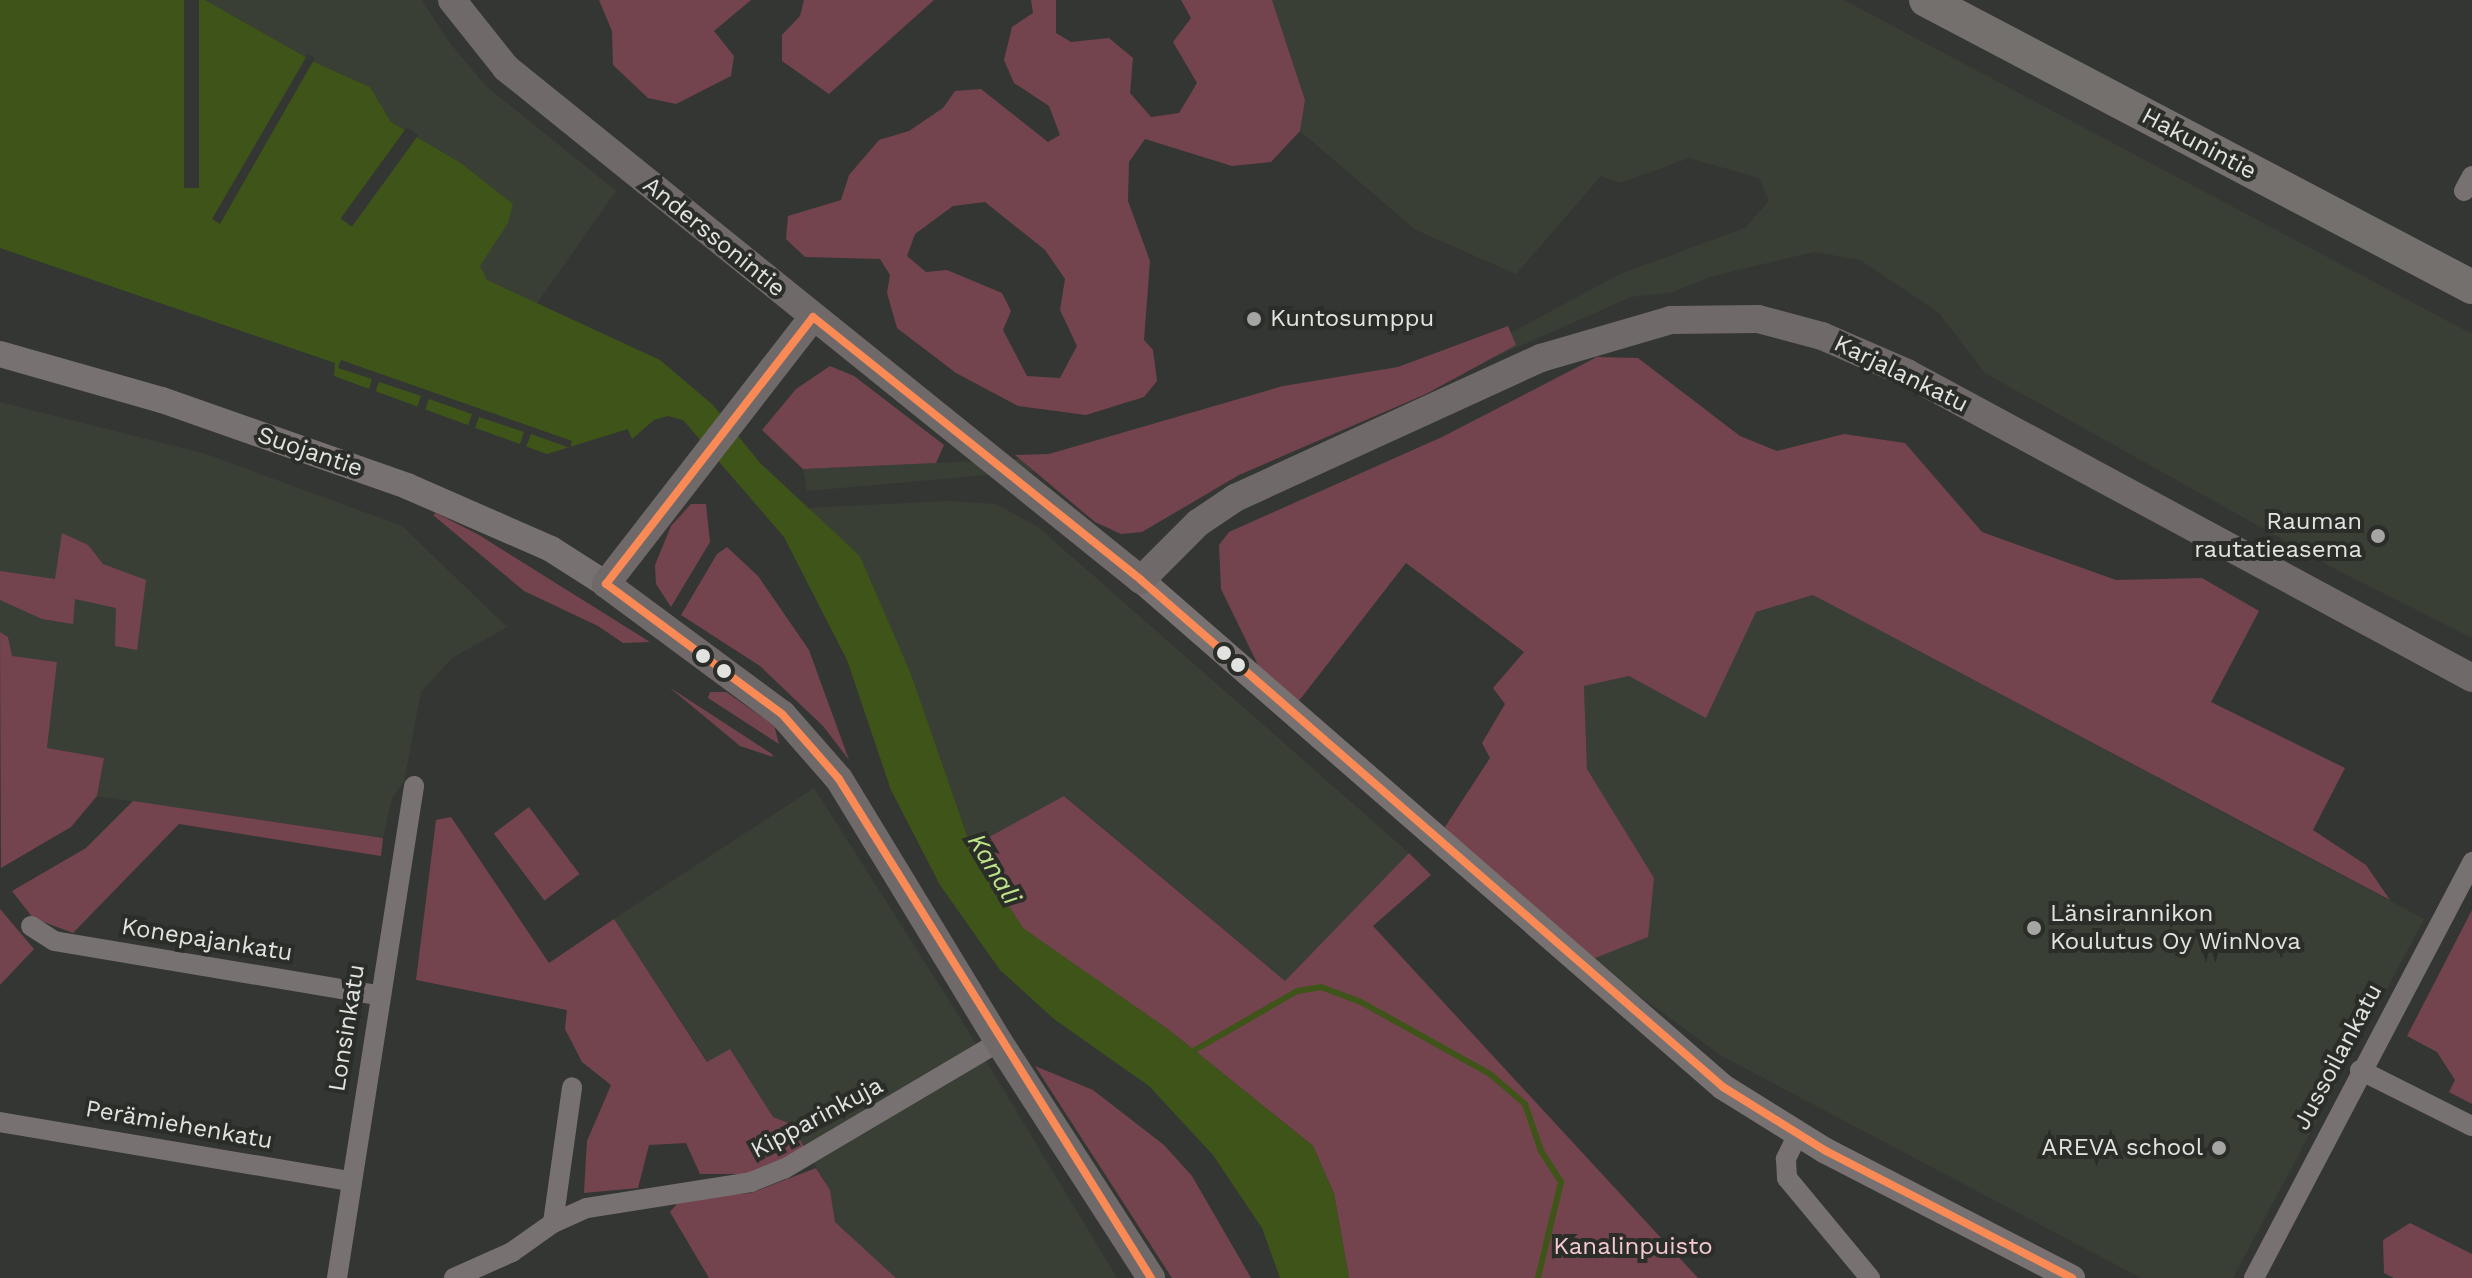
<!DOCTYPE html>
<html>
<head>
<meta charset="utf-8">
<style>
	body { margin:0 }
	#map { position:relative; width:2472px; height:1278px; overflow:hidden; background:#343633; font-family:"Work Sans",sans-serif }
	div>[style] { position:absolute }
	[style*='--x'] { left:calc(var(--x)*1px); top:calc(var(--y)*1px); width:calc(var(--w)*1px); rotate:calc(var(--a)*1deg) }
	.built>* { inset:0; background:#3a3f35 }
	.green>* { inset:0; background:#73444e; transform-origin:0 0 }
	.water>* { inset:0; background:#3f5419 }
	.pier>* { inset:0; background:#343633; transform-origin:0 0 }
	.stream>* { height:6px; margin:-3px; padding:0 3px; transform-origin:3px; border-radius:3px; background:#3f5419 }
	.minor>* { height:20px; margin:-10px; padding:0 10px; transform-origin:10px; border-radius:10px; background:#787171 }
	.tertiary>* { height:26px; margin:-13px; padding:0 13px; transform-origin:13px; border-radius:13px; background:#787171 }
	.secondary>* { height:28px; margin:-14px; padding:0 14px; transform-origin:14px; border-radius:14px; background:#70696a }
	.trunk>* { height:34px; margin:-17px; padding:0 17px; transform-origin:17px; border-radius:17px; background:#74706e }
	.bus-1>* { height:8px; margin:-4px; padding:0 4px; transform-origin:4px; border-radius:4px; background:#f98a56 }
	.dots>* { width:22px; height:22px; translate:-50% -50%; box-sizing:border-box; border:4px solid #2a2d28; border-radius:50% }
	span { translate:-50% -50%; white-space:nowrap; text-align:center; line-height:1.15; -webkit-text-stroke:8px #2a2d28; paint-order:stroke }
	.street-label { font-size:24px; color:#e2e3e0 }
	.poi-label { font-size:24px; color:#e2e3e0 }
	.left { translate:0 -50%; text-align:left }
	.right { translate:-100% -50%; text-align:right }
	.park-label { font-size:24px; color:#f5c9d1 }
	.water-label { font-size:26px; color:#bfe489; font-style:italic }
</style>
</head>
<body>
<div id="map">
	<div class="built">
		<i style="clip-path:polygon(205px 0,422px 0,448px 41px,487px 87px,616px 191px,535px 306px,486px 280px,480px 266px,513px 204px,461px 163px,391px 122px,370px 87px,316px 63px)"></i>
		<i style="clip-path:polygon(1272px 0,1844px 0,2472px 334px,2472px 638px,2341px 572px,1985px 373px,1938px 312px,1860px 260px,1814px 252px,1713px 276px,1673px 292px,1631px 297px,1427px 387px,1032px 471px,807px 491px,803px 469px,1043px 458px,1128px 447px,1503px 337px,1620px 274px,1745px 228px,1769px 201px,1759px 178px,1689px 158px,1620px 183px,1601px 176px,1516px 274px,1416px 230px,1300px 131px,1305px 100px)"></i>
		<i style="clip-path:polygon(0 402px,206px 454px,402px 526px,507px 627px,452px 658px,421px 692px,404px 782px,392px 798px,383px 838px,97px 796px,104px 758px,47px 748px,57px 662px,12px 656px,8px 637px,0 632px)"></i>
		<i style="clip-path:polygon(947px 501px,996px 504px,1038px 527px,1409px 853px,1285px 981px,1065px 796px,971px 847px,911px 674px,860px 556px,807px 508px)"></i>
		<i style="clip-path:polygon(1813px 595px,2424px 919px,2233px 1278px,2141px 1278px,1722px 1056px,1590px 960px,1654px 879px,1587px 769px,1584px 686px,1629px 676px,1706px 717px,1756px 612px)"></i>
		<i style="clip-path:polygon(814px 788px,959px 1016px,1117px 1278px,896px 1278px,835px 1222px,830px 1190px,791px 1124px,773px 1117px,730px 1050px,708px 1062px,614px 919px)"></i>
	</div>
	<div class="green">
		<i style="clip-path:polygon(599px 0,751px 0,714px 31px,734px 56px,731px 76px,676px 104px,648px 98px,613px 65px,612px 31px)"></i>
		<i style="clip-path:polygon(804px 0,934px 0,829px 94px,782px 61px,782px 35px,800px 16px)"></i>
		<i style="clip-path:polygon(evenodd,1031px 0,1056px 0,1056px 33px,1071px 42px,1109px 38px,1133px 58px,1130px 93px,1151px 117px,1179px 113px,1197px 83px,1173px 42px,1191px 18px,1181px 0,1272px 0,1305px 100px,1300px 131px,1271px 162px,1232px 166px,1145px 139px,1129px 162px,1128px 201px,1150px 261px,1144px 340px,1153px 350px,1157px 381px,1144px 397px,1086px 415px,1018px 406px,956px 373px,897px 328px,887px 293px,890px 275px,880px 259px,805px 257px,786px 239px,788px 216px,841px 200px,849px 175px,879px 140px,909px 131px,943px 108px,955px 91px,981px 89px,1048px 142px,1060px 135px,1049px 106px,1014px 83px,1004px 60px,1012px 27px,1033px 13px,1031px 0,985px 202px,1045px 250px,1065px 279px,1060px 310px,1077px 346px,1060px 378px,1027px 376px,1003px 330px,1011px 311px,1002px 293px,947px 270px,926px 272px,907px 256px,915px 234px,953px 206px,985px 202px)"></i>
		<i style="clip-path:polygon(1508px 326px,1516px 345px,1426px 394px,1239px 475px,1142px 532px,1121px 534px,1095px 522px,1015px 455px,1049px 454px,1283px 386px,1398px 367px)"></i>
		<i style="clip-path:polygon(1597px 357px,1638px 358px,1740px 436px,1777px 451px,1844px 434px,1905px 443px,1982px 532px,2116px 580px,2202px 578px,2259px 611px,2211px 702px,2345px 768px,2313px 830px,2366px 865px,2390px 900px,1813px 595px,1756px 612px,1706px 718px,1629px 676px,1584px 686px,1587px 769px,1654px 878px,1648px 937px,1590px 960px,1443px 830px,1490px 758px,1482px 743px,1505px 704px,1493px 688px,1524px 652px,1406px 563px,1298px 702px,1260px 669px,1221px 589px,1219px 545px,1229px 532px,1442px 437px)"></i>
		<i style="clip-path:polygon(830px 366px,854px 376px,944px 445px,936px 463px,803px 469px,762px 430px,796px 389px)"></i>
		<i style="clip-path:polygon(691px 504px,706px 504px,710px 542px,671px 607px,656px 584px,655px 565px,671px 526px)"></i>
		<i style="clip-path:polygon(436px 513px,479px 535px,650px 642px,623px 643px,598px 626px,524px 591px,433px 515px)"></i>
		<i style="clip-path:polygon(62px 533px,88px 545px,103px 564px,146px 580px,137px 650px,115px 646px,116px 608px,75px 599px,73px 624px,42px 619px,0 600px,0 571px,55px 579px)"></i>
		<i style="clip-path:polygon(727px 547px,758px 576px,809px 650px,849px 760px,823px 726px,760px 666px,681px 615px,717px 554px)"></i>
		<i style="clip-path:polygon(0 632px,8px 637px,12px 656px,57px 662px,47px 748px,104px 758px,97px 796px,71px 827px,1px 868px)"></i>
		<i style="clip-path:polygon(669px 687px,772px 754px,773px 757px,740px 746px)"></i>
		<i style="clip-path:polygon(726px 692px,774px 725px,779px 744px,708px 698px,710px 692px)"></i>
		<i style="clip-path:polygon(1064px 796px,1285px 981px,1409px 853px,1431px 875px,1373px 926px,1698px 1278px,1349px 1278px,1334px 1194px,1313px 1146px,1169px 1030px,1023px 929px,971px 847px)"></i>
		<i style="clip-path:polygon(133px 801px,383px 838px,381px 856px,179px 824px,73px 933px,33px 918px,12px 891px,86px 848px)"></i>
		<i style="left:529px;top:807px;width:84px;height:44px;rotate:53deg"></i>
		<i style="clip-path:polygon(451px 817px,549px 963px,614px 919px,707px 1062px,730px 1049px,773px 1117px,791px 1124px,806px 1150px,751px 1174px,700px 1174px,686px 1143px,649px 1145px,638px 1188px,584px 1193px,587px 1141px,611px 1085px,582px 1062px,565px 1029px,567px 1010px,416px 980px,436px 820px)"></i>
		<i style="clip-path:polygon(0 909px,34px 949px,0 985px)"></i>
		<i style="clip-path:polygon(2472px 910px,2472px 1104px,2449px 1092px,2455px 1080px,2437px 1052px,2407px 1036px)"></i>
		<i style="clip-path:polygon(1035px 1066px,1093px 1090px,1164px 1145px,1192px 1176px,1251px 1278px,1172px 1278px)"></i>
		<i style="clip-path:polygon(816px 1168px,830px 1190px,835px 1222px,896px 1278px,709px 1278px,670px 1212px,681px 1199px,751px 1193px)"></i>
		<i style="clip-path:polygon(2410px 1223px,2472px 1254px,2472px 1278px,2394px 1278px,2384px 1273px,2383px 1240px)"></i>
	</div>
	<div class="water">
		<i style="clip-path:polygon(0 0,205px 0,316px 63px,370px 87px,391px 122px,461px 163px,513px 204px,508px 223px,480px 266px,487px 280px,660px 360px,713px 405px,760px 463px,860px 556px,911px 674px,971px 847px,1023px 928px,1169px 1030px,1313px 1146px,1334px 1194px,1349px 1278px,1280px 1278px,1262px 1228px,1213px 1155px,1149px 1086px,1054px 1019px,1000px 970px,940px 885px,891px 790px,847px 660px,784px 537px,683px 420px,668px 416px,654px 420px,632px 439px,628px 429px,547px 454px,334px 376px,335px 363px,0 248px)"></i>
	</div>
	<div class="pier">
		<i style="left:184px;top:0;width:15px;height:188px"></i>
		<i style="clip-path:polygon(308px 54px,315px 58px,220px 224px,212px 219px)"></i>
		<i style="left:407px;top:127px;width:14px;height:113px;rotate:36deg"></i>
		<i style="clip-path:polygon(341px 360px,572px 441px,570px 448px,531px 434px,525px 450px,519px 447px,524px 432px,479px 417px,474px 431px,467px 428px,472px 414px,429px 399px,424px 413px,416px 410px,421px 396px,379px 382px,374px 395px,368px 392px,372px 379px,338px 368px)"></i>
	</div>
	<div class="stream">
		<i style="--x:1188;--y:1054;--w:126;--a:-30"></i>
		<i style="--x:1297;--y:991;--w:24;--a:-9"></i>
		<i style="--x:1321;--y:987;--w:43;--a:20.6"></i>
		<i style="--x:1361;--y:1002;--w:148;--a:29.2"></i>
		<i style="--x:1490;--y:1074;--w:46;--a:40.6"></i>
		<i style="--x:1525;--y:1104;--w:50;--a:71.2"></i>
		<i style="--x:1541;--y:1151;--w:37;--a:57"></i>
		<i style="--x:1561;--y:1182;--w:99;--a:103.5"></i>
	</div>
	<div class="minor">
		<i style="--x:2464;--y:191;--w:17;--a:-62"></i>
		<i style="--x:31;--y:926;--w:27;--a:33"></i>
		<i style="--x:54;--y:941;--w:328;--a:9.5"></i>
		<i style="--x:2360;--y:1070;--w:125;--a:26.6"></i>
		<i style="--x:0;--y:1122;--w:355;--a:9.6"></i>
		<i style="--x:1798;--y:1134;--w:28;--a:116"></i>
		<i style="--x:1786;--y:1159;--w:19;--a:87"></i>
		<i style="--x:1787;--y:1178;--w:130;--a:50.3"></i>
		<i style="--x:553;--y:1223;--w:37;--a:-24"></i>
		<i style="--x:587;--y:1208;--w:166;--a:-9"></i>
		<i style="--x:751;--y:1182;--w:35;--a:-22"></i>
		<i style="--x:784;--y:1169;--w:250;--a:-30.6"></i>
		<i style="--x:337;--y:1278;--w:498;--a:-81.1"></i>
		<i style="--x:454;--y:1278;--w:64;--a:-24.1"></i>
		<i style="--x:512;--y:1252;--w:50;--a:-35.3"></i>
		<i style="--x:553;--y:1223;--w:137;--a:-82"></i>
		<i style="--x:2254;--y:1278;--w:470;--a:-62.3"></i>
	</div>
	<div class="tertiary">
		<i style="--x:0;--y:354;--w:168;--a:15.9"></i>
		<i style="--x:162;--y:400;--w:260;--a:19.3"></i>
		<i style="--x:407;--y:486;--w:157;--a:23.6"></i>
		<i style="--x:551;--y:549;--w:65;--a:32.5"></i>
		<i style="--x:1141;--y:580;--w:772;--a:41.06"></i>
		<i style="--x:1723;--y:1087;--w:121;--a:31.9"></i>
		<i style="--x:1826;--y:1151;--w:277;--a:27.3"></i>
	</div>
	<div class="secondary">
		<i style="--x:452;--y:0;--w:87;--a:51.5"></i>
		<i style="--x:506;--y:68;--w:816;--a:38.88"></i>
		<i style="--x:1141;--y:580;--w:81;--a:-45"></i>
		<i style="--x:1198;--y:523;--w:45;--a:-34"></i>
		<i style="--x:1235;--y:498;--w:337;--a:-24.6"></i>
		<i style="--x:1541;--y:358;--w:135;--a:-16.3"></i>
		<i style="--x:1671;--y:320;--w:87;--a:-0.7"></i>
		<i style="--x:1758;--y:319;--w:66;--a:14.9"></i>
		<i style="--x:1822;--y:336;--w:93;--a:23.5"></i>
		<i style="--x:1907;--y:373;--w:642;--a:28.36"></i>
		<i style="--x:813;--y:317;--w:338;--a:127.8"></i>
		<i style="--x:606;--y:584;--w:219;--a:36.5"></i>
		<i style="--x:782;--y:714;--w:86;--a:48.8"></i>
		<i style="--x:839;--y:779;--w:308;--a:58.7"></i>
		<i style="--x:999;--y:1042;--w:281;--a:57.2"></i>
	</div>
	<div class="trunk">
		<i style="--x:1926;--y:0;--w:617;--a:27.73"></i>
	</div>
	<div class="bus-1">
		<i style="--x:1151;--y:1278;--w:589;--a:-122.02"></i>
		<i style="--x:839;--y:779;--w:86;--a:-131.2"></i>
		<i style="--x:782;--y:714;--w:219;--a:-143.5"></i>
		<i style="--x:606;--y:584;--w:338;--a:-52.2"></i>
		<i style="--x:813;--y:317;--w:420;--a:38.7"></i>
		<i style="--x:1141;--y:580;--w:772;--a:41.06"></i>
		<i style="--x:1723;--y:1087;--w:121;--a:31.9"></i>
		<i style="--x:1826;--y:1151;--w:277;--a:27.3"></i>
	</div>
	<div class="dots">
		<i style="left:1254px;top:319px;background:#a5a6a3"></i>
		<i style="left:2378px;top:536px;background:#a5a6a3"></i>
		<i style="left:1224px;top:653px;background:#e2e3e0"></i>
		<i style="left:703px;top:656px;background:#e2e3e0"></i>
		<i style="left:1238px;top:665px;background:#e2e3e0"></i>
		<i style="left:724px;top:671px;background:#e2e3e0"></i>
		<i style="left:2034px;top:928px;background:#a5a6a3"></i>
		<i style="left:2219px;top:1148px;background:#a5a6a3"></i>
	</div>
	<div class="street-label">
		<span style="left:2199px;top:144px;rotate:28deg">Hakunintie</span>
		<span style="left:714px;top:237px;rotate:39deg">Anderssonintie</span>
		<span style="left:1901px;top:374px;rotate:26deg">Karjalankatu</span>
		<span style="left:310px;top:452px;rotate:19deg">Suojantie</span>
		<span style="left:207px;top:940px;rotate:9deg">Konepajankatu</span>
		<span style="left:347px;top:1028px;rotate:-81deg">Lonsinkatu</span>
		<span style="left:2338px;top:1057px;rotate:-62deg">Jussoilankatu</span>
		<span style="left:817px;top:1118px;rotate:-28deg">Kipparinkuja</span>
		<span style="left:179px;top:1125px;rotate:10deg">Perämiehenkatu</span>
	</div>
	<div class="poi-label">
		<span class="left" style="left:1270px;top:319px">Kuntosumppu</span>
		<span class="right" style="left:2362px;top:536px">Rauman<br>rautatieasema</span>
		<span class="left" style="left:2050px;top:928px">Länsirannikon<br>Koulutus Oy WinNova</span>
		<span class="right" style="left:2203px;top:1148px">AREVA school</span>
	</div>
	<div class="park-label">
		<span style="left:1633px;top:1247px">Kanalinpuisto</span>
	</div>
	<div class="water-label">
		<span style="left:994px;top:869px;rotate:59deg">Kanali</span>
	</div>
</div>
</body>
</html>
